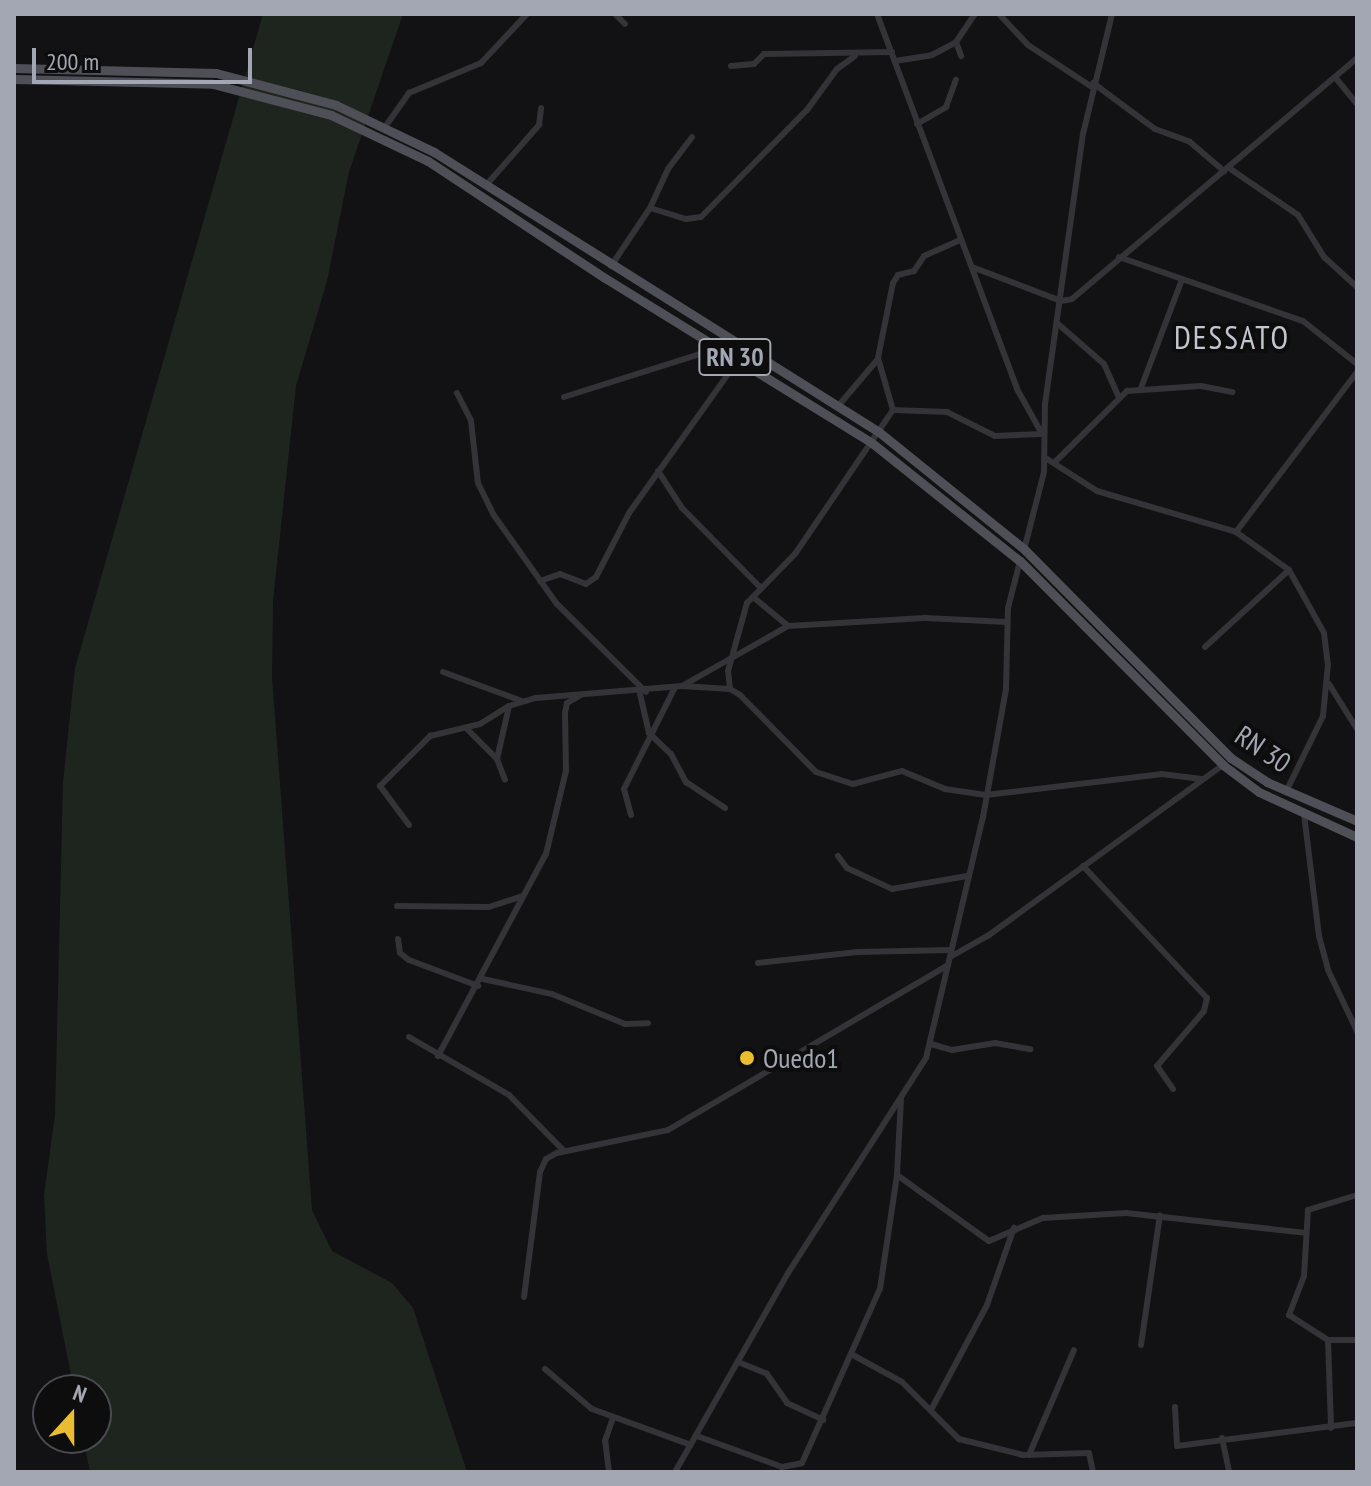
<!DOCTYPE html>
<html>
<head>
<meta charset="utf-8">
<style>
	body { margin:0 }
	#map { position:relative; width:1371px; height:1486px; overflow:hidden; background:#121113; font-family:"PT Sans Narrow",sans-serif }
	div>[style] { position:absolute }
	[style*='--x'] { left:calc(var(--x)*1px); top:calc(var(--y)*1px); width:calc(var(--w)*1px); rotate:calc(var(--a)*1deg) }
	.green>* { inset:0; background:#1e251f }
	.street>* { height:6px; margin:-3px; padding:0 3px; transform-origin:3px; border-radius:3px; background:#333338 }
	.primary>* { height:9px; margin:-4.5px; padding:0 4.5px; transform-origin:4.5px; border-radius:4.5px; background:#4f5057 }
	.dots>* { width:22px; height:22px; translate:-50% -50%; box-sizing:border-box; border:4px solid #0d0d0e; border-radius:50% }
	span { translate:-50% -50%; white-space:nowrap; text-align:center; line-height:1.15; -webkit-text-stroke:8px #0d0d0e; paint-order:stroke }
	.shield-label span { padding:2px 6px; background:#0d0d0e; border:2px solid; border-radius:6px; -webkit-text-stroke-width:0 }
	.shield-label { font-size:26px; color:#a3a7b3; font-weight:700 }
	.street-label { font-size:28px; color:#a3a7b3 }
	.poi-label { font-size:28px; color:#a3a7b3 }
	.left { translate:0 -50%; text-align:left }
	.quarter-label { font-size:32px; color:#c4c6cf; letter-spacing:2px }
	.frame { position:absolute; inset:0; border:16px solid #a3a7b3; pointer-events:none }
	.north { position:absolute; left:32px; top:1374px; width:80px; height:80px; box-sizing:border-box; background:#0d0d0e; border:2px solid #494b50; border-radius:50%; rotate:21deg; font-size:22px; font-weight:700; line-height:32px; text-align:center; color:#a3a7b3 }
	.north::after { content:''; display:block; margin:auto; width:28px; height:36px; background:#eabc32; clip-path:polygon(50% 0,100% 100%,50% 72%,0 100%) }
	.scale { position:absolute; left:32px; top:48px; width:220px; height:36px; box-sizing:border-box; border:4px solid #a3a7b3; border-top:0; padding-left:10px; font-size:24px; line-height:28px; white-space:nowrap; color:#a3a7b3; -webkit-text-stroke:6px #0d0d0e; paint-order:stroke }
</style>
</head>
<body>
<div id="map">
	<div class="green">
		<i style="clip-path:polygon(263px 14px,403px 14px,349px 172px,327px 281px,296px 386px,273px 601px,272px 677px,312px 1210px,332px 1251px,392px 1283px,413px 1308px,467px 1472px,90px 1472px,83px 1438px,96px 1438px,96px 1390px,74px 1390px,47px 1254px,44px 1195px,55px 1115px,63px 782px,75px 668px)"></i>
	</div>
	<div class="street">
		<i style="--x:615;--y:14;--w:14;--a:45"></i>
		<i style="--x:877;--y:14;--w:400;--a:69.5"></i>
		<i style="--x:1017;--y:389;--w:51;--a:60.9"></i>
		<i style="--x:1042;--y:434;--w:47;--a:177.6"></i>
		<i style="--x:995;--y:436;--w:54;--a:-153.4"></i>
		<i style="--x:947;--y:412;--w:54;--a:-177.9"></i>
		<i style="--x:999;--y:14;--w:42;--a:46.9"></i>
		<i style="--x:1028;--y:45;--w:77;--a:33.3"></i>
		<i style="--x:956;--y:42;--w:15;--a:70"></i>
		<i style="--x:895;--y:61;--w:37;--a:-9"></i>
		<i style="--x:932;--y:55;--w:27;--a:-28"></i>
		<i style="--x:956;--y:42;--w:34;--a:-56"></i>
		<i style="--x:731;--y:66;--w:23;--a:-5"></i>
		<i style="--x:754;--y:64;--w:14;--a:-45"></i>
		<i style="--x:764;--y:54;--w:128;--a:-0.9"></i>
		<i style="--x:1335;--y:77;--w:35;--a:51"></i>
		<i style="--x:1093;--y:83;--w:77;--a:36.6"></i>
		<i style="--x:1155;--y:129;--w:37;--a:20"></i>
		<i style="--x:1190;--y:142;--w:45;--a:40.5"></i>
		<i style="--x:917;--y:124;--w:34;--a:-30"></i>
		<i style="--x:946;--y:107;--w:29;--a:-70"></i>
		<i style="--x:385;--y:127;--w:42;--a:-54.8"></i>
		<i style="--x:409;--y:93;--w:78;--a:-22.6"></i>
		<i style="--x:481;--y:63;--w:67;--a:-46.8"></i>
		<i style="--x:1229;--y:168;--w:83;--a:34.3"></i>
		<i style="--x:1298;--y:215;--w:49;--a:58.2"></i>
		<i style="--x:1324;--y:257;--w:45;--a:42.3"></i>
		<i style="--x:487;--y:184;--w:79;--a:-48.6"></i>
		<i style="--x:539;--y:125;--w:17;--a:-83"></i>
		<i style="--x:650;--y:208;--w:43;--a:-65.2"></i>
		<i style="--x:668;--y:169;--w:40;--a:-53"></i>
		<i style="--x:1119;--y:257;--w:195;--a:19.2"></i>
		<i style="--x:1303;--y:321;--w:69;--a:38.5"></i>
		<i style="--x:611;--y:266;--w:70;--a:-56.1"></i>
		<i style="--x:650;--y:208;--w:38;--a:17"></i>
		<i style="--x:686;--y:219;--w:15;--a:-8"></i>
		<i style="--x:701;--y:217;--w:151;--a:-45.3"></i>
		<i style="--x:807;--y:110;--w:51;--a:-53.8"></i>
		<i style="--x:837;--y:69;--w:22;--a:-36"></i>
		<i style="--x:972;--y:267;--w:95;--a:20.9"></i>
		<i style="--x:1061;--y:301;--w:11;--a:-10"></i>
		<i style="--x:1072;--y:299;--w:373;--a:-40.2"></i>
		<i style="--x:1057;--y:323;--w:62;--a:41.1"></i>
		<i style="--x:1104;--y:364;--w:34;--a:66"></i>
		<i style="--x:1141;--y:388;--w:113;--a:-69.3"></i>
		<i style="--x:457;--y:393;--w:31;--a:63"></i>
		<i style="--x:471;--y:421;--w:62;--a:83.6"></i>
		<i style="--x:478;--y:483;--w:34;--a:64"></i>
		<i style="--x:493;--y:514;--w:110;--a:54.6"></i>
		<i style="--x:557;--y:604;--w:125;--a:44.7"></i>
		<i style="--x:564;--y:397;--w:163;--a:-17.5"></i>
		<i style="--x:839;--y:405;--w:60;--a:-49.7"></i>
		<i style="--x:893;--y:410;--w:54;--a:-106.1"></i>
		<i style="--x:878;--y:358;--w:76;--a:-78.7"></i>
		<i style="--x:893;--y:283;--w:9;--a:-58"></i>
		<i style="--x:898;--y:275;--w:16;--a:-14"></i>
		<i style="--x:914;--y:271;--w:18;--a:-56"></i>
		<i style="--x:924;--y:256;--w:39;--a:-24"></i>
		<i style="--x:1044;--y:457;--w:63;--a:32.7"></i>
		<i style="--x:1097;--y:491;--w:145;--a:16.4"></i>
		<i style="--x:1236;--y:532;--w:65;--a:35.6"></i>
		<i style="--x:1289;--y:570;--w:72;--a:60.9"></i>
		<i style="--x:1324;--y:633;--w:31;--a:83"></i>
		<i style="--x:1328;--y:664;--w:52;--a:95.5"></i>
		<i style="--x:1323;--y:716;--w:85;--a:116"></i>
		<i style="--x:1054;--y:463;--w:103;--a:-44.6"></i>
		<i style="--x:1127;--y:391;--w:74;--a:-3.9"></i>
		<i style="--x:1201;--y:386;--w:32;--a:11"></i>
		<i style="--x:658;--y:471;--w:44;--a:57"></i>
		<i style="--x:682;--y:508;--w:112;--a:45.4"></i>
		<i style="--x:1236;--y:532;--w:201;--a:-52.9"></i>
		<i style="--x:1024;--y:550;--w:81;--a:-75.6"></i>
		<i style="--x:1044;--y:472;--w:68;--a:-89.2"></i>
		<i style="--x:1045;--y:404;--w:273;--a:-82"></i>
		<i style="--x:1083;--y:134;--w:123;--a:-76.4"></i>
		<i style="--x:540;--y:581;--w:21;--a:-19"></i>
		<i style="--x:560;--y:574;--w:28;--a:21"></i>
		<i style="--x:586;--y:584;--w:12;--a:-35"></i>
		<i style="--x:596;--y:577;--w:72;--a:-62.7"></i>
		<i style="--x:629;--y:513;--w:189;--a:-54.5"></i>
		<i style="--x:753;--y:597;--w:45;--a:39.6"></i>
		<i style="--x:1205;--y:647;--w:114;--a:-42.5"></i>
		<i style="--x:443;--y:672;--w:84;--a:20.2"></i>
		<i style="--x:1329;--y:684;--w:53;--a:58.1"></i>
		<i style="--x:682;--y:686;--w:122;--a:-29.5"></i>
		<i style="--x:788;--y:626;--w:137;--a:-3.3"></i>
		<i style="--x:925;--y:618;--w:82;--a:2.8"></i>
		<i style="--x:730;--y:689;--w:18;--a:-96"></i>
		<i style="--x:728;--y:671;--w:71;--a:-74.4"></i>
		<i style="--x:747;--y:603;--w:69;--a:-45.6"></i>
		<i style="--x:795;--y:554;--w:174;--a:-55.8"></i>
		<i style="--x:640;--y:694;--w:40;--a:77"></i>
		<i style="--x:649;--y:733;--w:30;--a:44"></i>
		<i style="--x:671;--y:754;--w:32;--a:62"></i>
		<i style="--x:686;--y:782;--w:47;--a:33.7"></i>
		<i style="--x:466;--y:728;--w:44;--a:45"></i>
		<i style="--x:497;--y:759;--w:22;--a:69"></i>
		<i style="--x:497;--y:759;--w:54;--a:-77.2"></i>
		<i style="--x:1304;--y:814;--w:123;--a:83"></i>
		<i style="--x:1319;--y:936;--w:35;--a:75"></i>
		<i style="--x:1328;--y:970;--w:68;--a:64.6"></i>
		<i style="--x:631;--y:815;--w:27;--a:-105"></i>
		<i style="--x:624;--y:789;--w:114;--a:-63.4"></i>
		<i style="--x:409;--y:825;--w:49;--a:-126.6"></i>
		<i style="--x:380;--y:786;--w:71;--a:-45"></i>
		<i style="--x:430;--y:736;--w:51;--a:-13.5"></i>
		<i style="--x:480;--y:724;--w:34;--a:-32"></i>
		<i style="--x:509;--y:706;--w:28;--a:-17"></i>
		<i style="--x:536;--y:698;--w:146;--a:-4.7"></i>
		<i style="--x:682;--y:686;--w:48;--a:3.6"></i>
		<i style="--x:730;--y:689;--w:12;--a:31"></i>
		<i style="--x:740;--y:695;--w:108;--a:45.4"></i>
		<i style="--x:816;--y:772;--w:39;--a:18"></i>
		<i style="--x:853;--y:784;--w:51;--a:-14.9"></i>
		<i style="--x:902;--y:771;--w:47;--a:22.7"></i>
		<i style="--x:945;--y:789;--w:41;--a:8.3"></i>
		<i style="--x:986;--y:795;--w:176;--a:-6.8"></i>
		<i style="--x:1161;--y:774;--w:41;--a:7"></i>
		<i style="--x:838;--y:856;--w:15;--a:53"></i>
		<i style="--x:847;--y:868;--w:50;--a:25"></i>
		<i style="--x:892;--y:889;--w:76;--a:-9.8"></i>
		<i style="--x:1083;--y:866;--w:181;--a:46.8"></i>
		<i style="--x:1207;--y:998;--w:13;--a:103"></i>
		<i style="--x:1204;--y:1011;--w:72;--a:130.5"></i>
		<i style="--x:1157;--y:1066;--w:28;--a:55"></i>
		<i style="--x:397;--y:906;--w:92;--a:0.6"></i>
		<i style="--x:489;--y:907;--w:36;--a:-18"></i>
		<i style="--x:398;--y:939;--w:14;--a:82"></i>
		<i style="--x:400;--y:953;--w:11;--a:38"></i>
		<i style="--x:409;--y:960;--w:74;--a:20.6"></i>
		<i style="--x:950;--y:957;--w:45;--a:-29.4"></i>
		<i style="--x:989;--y:935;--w:289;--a:-36"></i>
		<i style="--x:758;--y:963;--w:100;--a:-6.3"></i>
		<i style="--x:857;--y:952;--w:94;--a:-1.2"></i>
		<i style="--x:483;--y:979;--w:71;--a:12.3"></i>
		<i style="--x:552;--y:994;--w:79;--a:22.3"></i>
		<i style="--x:625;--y:1024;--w:23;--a:-2"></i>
		<i style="--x:409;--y:1037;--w:116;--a:30.1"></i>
		<i style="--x:509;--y:1095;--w:78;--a:45.5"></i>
		<i style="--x:931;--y:1044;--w:22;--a:16"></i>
		<i style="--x:952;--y:1050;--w:44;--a:-9.2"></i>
		<i style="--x:995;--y:1043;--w:36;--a:10"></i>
		<i style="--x:438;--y:1056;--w:229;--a:-61.9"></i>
		<i style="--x:546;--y:854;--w:85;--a:-76.5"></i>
		<i style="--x:566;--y:771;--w:58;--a:-91"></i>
		<i style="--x:565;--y:713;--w:10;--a:-79"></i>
		<i style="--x:567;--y:703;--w:16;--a:-30"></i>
		<i style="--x:897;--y:1175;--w:113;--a:35.7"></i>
		<i style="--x:989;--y:1241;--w:59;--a:-23.1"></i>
		<i style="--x:1043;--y:1218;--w:83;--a:-3.4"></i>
		<i style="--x:1126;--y:1213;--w:181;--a:6.3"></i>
		<i style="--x:1357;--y:1195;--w:51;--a:163"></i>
		<i style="--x:1308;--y:1210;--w:66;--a:93.5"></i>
		<i style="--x:1304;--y:1276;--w:42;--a:111"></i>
		<i style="--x:1289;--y:1315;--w:46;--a:32.7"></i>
		<i style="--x:1328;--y:1340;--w:29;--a:0"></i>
		<i style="--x:524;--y:1297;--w:126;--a:-82.7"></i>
		<i style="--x:540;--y:1172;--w:14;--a:-65"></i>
		<i style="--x:546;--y:1159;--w:13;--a:-29"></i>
		<i style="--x:557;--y:1153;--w:113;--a:-11.7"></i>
		<i style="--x:668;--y:1130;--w:325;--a:-30.5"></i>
		<i style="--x:1328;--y:1340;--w:88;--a:88"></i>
		<i style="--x:1141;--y:1345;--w:131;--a:-81.7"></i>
		<i style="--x:851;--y:1354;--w:58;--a:28.8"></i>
		<i style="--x:902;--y:1382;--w:81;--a:45"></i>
		<i style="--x:959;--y:1439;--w:66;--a:14"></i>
		<i style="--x:1023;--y:1455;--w:66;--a:-1.7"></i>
		<i style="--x:1089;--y:1453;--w:19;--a:78"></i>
		<i style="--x:738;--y:1362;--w:31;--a:22"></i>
		<i style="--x:767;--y:1374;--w:35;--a:55"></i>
		<i style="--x:787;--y:1403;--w:40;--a:25"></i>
		<i style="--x:545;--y:1369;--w:62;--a:40.4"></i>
		<i style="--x:592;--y:1409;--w:105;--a:20"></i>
		<i style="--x:1175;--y:1407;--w:39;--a:87"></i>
		<i style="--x:1177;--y:1446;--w:181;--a:-7.3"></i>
		<i style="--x:931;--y:1410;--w:119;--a:-61.9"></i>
		<i style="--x:987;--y:1305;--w:82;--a:-70.7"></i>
		<i style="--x:697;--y:1436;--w:90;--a:20"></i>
		<i style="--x:782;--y:1467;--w:20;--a:-11"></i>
		<i style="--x:802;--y:1463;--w:191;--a:-65.9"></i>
		<i style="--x:880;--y:1289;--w:115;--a:-81.5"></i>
		<i style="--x:897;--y:1175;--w:76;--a:-87"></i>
		<i style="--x:1222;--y:1438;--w:35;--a:78"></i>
		<i style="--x:1029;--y:1455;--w:114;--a:-66.8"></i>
		<i style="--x:609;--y:1472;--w:31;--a:-97"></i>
		<i style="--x:605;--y:1441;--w:24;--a:-71"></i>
		<i style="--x:675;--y:1472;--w:229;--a:-60.4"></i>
		<i style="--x:788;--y:1273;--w:255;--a:-57.3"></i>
		<i style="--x:926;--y:1058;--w:248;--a:-76.7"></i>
		<i style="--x:983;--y:817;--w:130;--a:-79.8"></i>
		<i style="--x:1006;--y:689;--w:81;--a:-88.6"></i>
		<i style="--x:1008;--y:608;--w:49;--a:-75.7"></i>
	</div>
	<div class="primary">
		<i style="--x:14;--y:68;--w:202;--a:1.4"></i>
		<i style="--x:216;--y:73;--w:124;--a:14.9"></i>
		<i style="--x:336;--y:105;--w:109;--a:25.6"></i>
		<i style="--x:434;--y:152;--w:526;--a:32.18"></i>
		<i style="--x:879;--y:432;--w:186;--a:38.9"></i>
		<i style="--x:1024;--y:549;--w:294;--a:45.3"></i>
		<i style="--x:1231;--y:758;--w:43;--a:33.7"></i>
		<i style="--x:1267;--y:782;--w:98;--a:23.4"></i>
		<i style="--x:14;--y:79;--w:199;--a:1.4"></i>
		<i style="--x:213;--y:84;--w:122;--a:14.7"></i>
		<i style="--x:331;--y:115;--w:107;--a:25.4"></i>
		<i style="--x:428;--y:161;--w:212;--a:33.5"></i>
		<i style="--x:605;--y:278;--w:314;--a:31.7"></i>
		<i style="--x:872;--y:443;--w:189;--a:38.6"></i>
		<i style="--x:1020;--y:561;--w:288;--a:45.1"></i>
		<i style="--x:1223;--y:765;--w:45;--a:36.9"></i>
		<i style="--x:1259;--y:792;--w:108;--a:24.7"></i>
	</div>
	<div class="dots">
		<i style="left:747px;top:1058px;background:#eabc32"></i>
	</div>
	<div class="shield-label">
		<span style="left:735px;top:357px">RN 30</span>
	</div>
	<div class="street-label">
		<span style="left:1263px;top:749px;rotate:34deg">RN 30</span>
	</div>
	<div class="poi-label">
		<span class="left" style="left:763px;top:1058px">Ouedo1</span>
	</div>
	<div class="quarter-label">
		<span style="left:1232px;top:337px">DESSATO</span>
	</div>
	<div class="frame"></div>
	<div class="north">N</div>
	<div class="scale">200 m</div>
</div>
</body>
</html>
